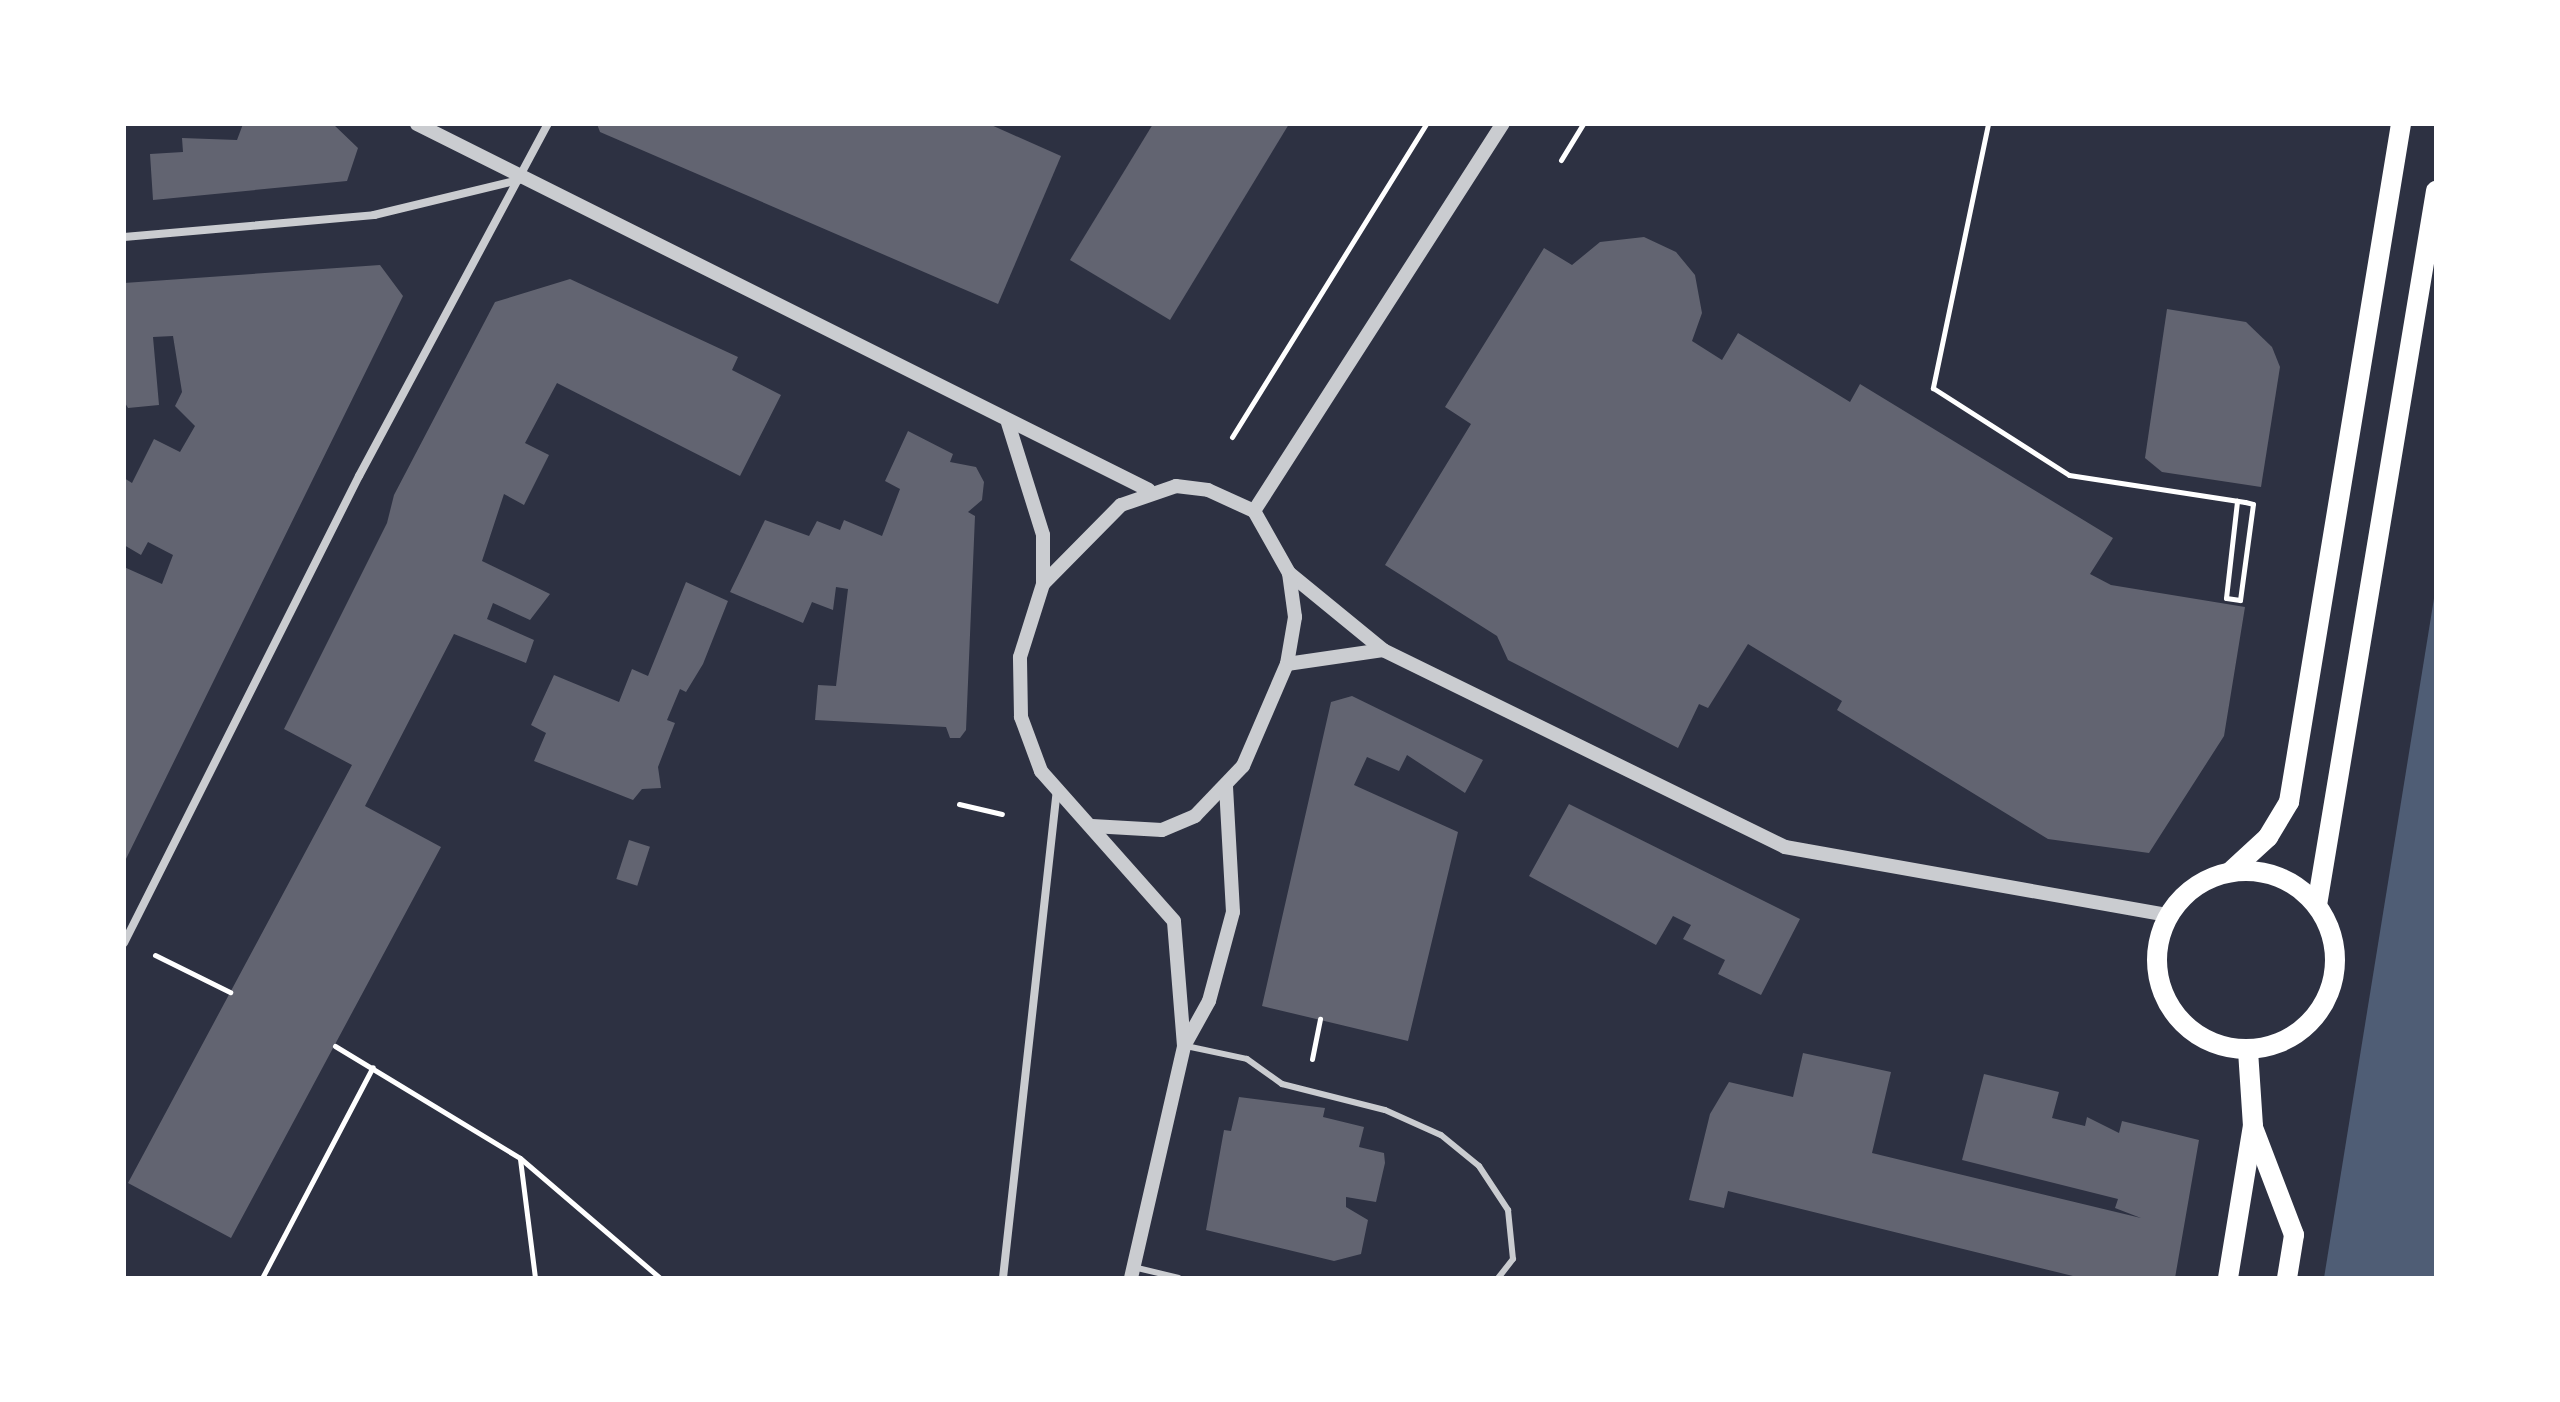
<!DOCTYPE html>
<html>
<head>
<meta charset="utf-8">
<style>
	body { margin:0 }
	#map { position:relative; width:2560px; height:1402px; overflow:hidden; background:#2d3142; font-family:Arial,sans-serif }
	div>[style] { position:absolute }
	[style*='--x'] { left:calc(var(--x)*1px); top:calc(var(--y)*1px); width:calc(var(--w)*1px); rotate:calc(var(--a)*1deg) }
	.water>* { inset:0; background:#4f5d75 }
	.building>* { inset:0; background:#626471; transform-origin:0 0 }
	.path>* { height:5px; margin:-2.5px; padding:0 2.5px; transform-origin:2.5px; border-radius:2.5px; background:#fff }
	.service>* { height:6px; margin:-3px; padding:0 3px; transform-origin:3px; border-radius:3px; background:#caccd0 }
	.minor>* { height:8px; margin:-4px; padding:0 4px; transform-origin:4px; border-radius:4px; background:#caccd0 }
	.tertiary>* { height:14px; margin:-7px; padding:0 7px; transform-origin:7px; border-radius:7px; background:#caccd0 }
	.primary>* { height:20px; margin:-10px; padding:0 10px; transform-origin:10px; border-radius:10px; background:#fff }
	.primary>.ring { margin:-10px; padding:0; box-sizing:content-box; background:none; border:20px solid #fff; border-radius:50% }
	span { translate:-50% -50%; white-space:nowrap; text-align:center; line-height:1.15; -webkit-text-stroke:8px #fff; paint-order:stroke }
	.frame { position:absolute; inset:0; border:126px solid #fff; pointer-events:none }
</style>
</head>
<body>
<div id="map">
	<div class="water">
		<i style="clip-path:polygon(2436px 586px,2436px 1278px,2324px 1278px)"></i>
	</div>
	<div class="building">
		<i style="clip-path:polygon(243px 124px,333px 124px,358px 148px,347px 181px,153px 200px,150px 154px,183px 152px,182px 138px,237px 140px)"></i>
		<i style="clip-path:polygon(597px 124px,989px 124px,1061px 156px,998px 304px,600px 132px)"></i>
		<i style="clip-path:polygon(1153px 124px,1289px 124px,1170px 320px,1070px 260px)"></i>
		<i style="clip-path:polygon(1644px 237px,1676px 252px,1695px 275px,1702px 313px,1692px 341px,1722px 360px,1738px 333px,1850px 402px,1860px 384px,2113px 538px,2090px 574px,2111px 585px,2245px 607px,2224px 736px,2149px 853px,2048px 839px,1837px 710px,1842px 701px,1748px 644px,1708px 708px,1699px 704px,1678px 748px,1508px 660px,1497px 636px,1385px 565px,1471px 424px,1445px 407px,1544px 248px,1572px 265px,1600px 242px)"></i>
		<i style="clip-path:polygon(380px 265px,403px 296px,124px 863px,124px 567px,162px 584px,173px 555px,148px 542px,141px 555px,124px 545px,124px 478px,132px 483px,154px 439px,180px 452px,195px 426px,175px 406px,182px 392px,173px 336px,153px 337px,159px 405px,128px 408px,124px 401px,124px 283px)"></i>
		<i style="clip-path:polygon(570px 279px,738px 357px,732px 370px,781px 395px,740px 476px,557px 383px,525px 443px,549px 455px,524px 505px,504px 494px,482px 561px,550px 594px,530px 620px,493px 603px,487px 619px,534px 640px,526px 663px,454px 634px,365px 806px,441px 847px,231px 1238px,128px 1183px,352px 765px,284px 729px,387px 523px,394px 495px,495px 302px)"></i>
		<i style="clip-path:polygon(2167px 309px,2246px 322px,2272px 347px,2280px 367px,2261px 487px,2162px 472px,2145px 458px)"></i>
		<i style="clip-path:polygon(908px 431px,953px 454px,950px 462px,976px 467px,984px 482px,982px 500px,968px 512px,975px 516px,966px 730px,960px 738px,950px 738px,946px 727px,815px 720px,818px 685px,836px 686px,848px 589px,836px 587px,833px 610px,812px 602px,803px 623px,730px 592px,765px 520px,809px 536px,817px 521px,840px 530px,844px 520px,882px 536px,900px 489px,885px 481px)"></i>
		<i style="clip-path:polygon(686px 582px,728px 601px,703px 664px,686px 692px,680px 689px,667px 720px,675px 723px,658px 767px,661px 788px,642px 789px,633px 800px,534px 761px,546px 733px,531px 725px,554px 675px,619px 702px,632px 669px,648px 676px)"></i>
		<i style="clip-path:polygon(1352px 696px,1483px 760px,1465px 793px,1407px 755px,1399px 771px,1367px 757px,1354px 785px,1458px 832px,1408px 1041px,1262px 1006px,1331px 702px)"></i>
		<i style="clip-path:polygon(1569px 804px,1800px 919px,1761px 995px,1718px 974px,1725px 960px,1683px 939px,1691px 925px,1673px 916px,1656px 945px,1529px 876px)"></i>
		<i style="left:629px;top:840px;width:22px;height:41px;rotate:18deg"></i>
		<i style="clip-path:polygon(1803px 1053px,1891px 1072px,1872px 1153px,2141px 1218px,2115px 1208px,2118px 1199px,1962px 1160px,1984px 1074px,2059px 1092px,2052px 1118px,2085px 1126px,2087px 1117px,2119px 1133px,2122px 1121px,2199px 1140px,2175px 1278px,2081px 1278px,1728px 1191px,1724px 1208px,1689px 1200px,1710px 1114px,1729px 1082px,1793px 1097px)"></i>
		<i style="clip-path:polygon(1239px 1097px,1325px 1108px,1323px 1117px,1364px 1127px,1359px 1147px,1384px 1153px,1385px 1163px,1376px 1202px,1346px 1197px,1346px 1207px,1368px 1220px,1361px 1254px,1334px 1261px,1206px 1230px,1224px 1130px,1231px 1131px)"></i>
	</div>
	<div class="path">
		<i style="--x:1988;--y:124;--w:270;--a:101.8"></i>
		<i style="--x:1933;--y:388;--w:161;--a:32.6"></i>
		<i style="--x:2069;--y:475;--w:178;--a:8.7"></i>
		<i style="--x:2245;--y:502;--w:8;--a:14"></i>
		<i style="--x:2253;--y:504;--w:97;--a:97.7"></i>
		<i style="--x:2240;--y:600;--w:14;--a:-172"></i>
		<i style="--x:2226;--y:598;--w:98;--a:-83.5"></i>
		<i style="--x:1561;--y:160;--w:42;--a:-58.6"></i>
		<i style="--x:1232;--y:437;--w:368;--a:-58.2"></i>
		<i style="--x:959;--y:804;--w:44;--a:13.1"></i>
		<i style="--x:155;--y:955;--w:84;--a:26.3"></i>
		<i style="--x:335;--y:1046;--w:216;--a:31.2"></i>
		<i style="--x:520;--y:1158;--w:184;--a:40.6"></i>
		<i style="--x:1312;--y:1059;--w:41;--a:-78.7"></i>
		<i style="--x:520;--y:1159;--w:120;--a:82.8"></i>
		<i style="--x:262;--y:1278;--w:238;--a:-62.3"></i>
	</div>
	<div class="service">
		<i style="--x:1186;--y:1046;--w:62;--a:12"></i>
		<i style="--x:1247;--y:1059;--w:43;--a:35.5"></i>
		<i style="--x:1282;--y:1084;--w:106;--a:14.2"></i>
		<i style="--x:1385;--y:1110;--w:61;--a:24.1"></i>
		<i style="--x:1441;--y:1135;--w:49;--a:39.2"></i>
		<i style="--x:1479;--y:1166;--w:53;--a:56.6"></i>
		<i style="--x:1508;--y:1210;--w:49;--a:84.2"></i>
		<i style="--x:1513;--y:1259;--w:24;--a:128"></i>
		<i style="--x:1133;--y:1267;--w:47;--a:13.4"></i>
	</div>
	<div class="minor">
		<i style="--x:124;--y:237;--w:251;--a:-5"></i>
		<i style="--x:374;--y:215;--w:149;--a:-13.6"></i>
		<i style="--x:124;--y:943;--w:523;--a:-63.29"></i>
		<i style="--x:359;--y:476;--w:400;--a:-61.8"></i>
		<i style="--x:1003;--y:1278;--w:490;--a:-83.7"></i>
	</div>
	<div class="tertiary">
		<i style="--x:417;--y:124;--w:818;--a:26.57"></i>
		<i style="--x:1008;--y:423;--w:117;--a:72.6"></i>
		<i style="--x:1043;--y:535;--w:49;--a:90"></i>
		<i style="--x:1254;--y:511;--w:460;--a:-57.3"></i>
		<i style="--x:1289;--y:573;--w:122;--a:39.3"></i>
		<i style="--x:1383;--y:650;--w:448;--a:26.1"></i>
		<i style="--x:1785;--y:847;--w:389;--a:10.1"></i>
		<i style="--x:1287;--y:664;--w:97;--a:-8.3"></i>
		<i style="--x:1092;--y:826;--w:70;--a:3.3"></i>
		<i style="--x:1162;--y:830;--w:36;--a:-23"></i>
		<i style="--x:1195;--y:816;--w:69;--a:-46.2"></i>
		<i style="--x:1243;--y:766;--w:111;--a:-66.7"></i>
		<i style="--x:1287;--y:664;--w:48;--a:-80.3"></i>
		<i style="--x:1295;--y:617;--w:44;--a:-97.8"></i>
		<i style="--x:1289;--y:573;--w:71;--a:-119.4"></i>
		<i style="--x:1184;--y:1046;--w:51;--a:-60.9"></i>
		<i style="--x:1209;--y:1001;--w:92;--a:-74.9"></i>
		<i style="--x:1233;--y:912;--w:126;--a:-93.2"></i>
		<i style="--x:1131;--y:1278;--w:238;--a:-77.1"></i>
		<i style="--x:1184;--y:1046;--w:125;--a:-94.6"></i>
		<i style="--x:1174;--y:921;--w:200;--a:-131.6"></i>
		<i style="--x:1041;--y:771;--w:58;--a:-110.3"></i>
		<i style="--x:1021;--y:717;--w:60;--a:-91"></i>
		<i style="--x:1020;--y:657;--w:77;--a:-72.5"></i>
		<i style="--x:1043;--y:584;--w:111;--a:-45.4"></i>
		<i style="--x:1121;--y:505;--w:58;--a:-19.1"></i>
		<i style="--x:1176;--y:486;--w:32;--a:7"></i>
		<i style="--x:1208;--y:490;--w:51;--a:24.5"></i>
	</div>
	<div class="primary">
		<i class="ring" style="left:2157px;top:871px;width:158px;height:158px"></i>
		<i style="--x:2230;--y:872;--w:52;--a:-42.6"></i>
		<i style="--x:2268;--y:837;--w:41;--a:-59"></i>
		<i style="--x:2289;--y:802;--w:687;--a:-80.62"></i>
		<i style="--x:2317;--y:905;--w:724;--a:-80.54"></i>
		<i style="--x:2254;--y:1130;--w:112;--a:69.1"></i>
		<i style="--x:2294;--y:1235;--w:44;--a:99.2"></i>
		<i style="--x:2228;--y:1278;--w:154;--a:-80.7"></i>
		<i style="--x:2253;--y:1126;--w:76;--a:-93.8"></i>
	</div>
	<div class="frame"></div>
</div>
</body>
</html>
